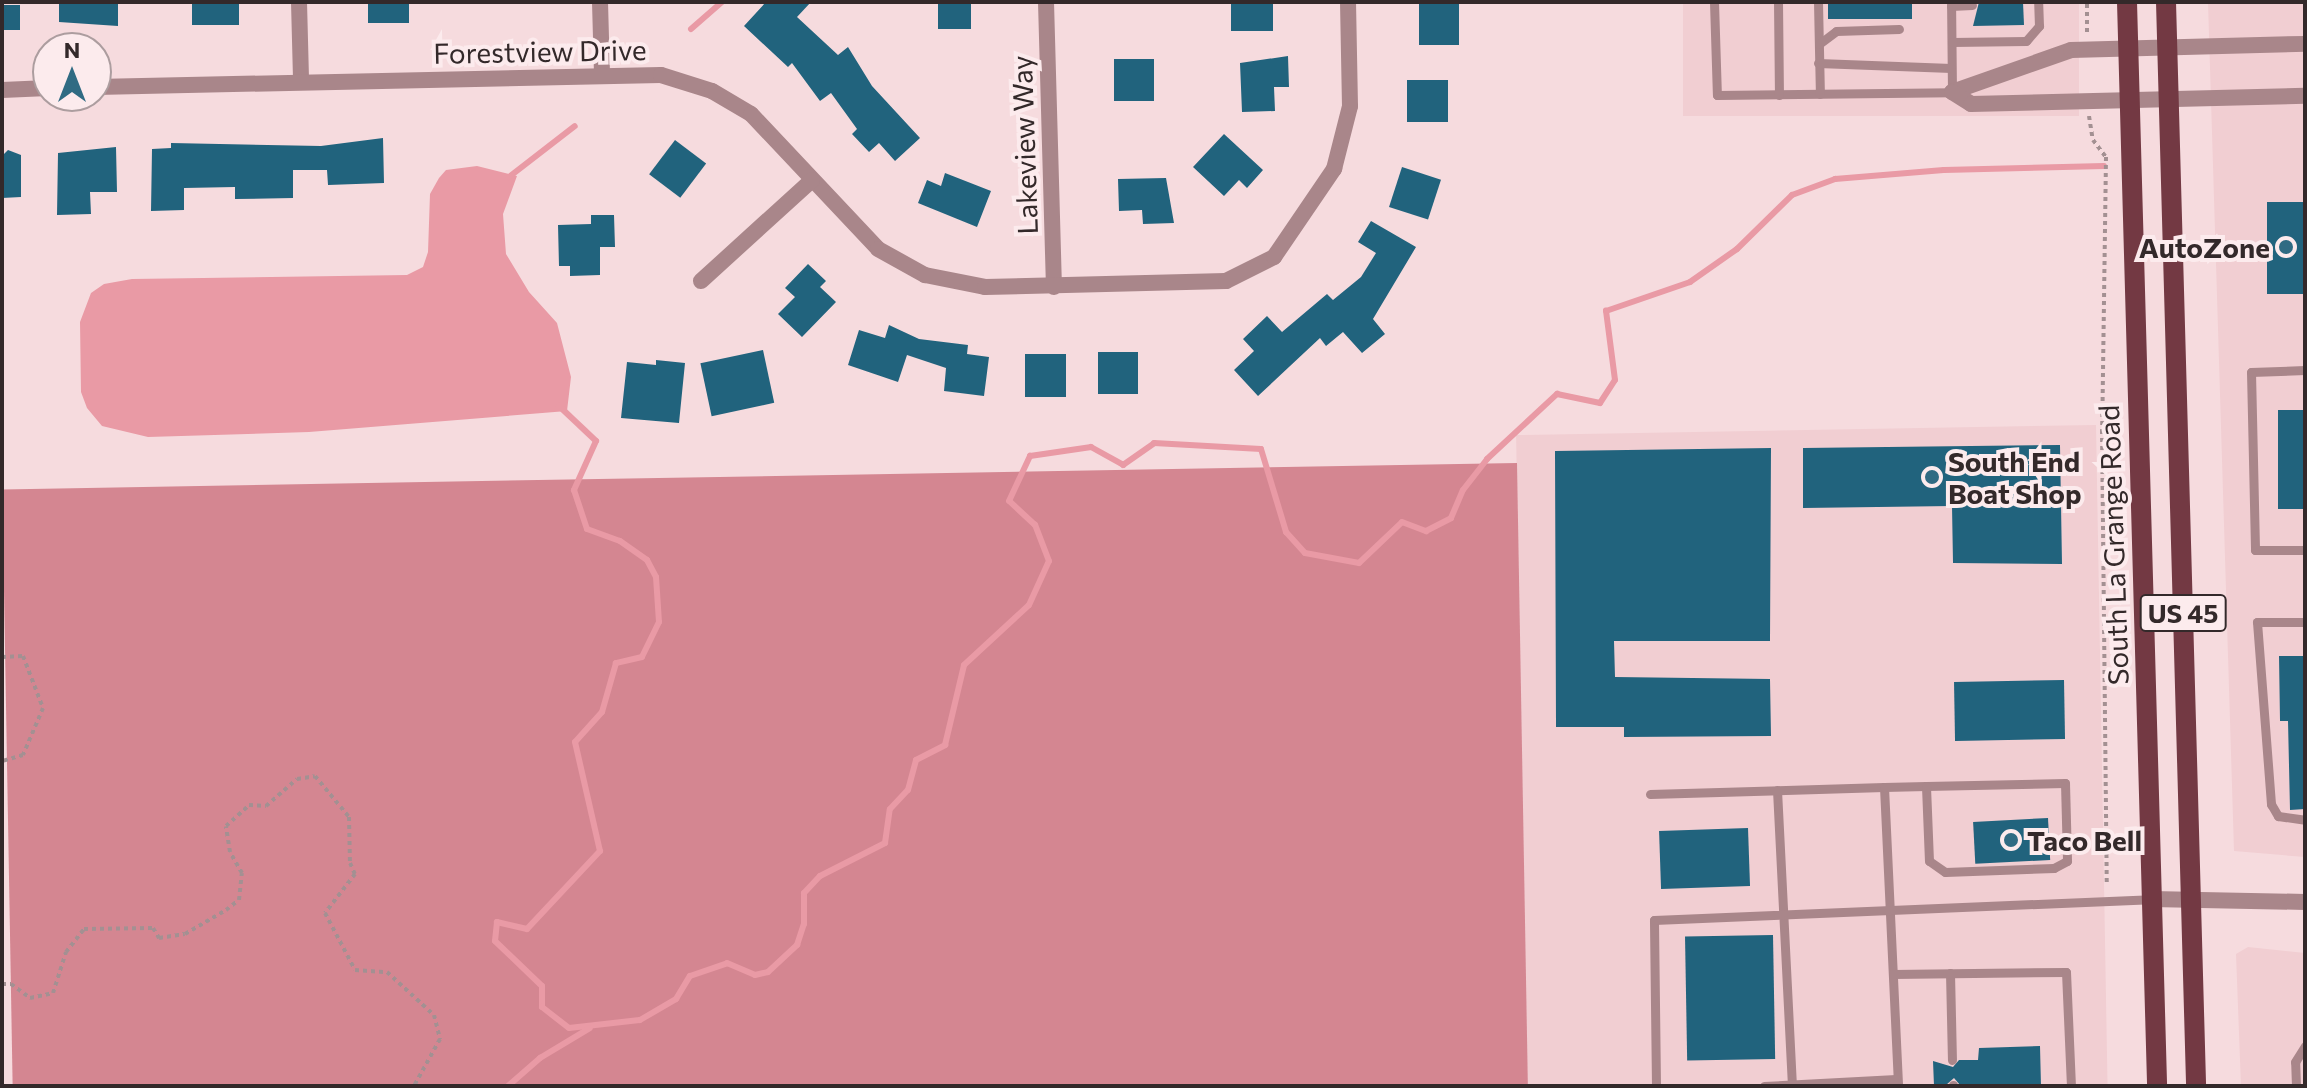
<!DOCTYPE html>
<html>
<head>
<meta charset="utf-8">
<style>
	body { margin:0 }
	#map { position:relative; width:2307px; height:1088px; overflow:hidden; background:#f6dbde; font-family:Commissioner,sans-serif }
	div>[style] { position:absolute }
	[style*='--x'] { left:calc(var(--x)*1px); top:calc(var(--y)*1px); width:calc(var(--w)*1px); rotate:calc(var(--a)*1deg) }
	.built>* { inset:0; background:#f1ced2; transform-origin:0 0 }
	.forest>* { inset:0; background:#d48691; transform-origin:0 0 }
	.water>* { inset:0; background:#e99aa5 }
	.stream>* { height:6px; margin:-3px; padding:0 3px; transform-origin:3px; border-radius:3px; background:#e99aa5 }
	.building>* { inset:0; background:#21637d; transform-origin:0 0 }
	.path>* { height:4px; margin-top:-2px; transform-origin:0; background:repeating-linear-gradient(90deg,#a39092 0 4px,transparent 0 8px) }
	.service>* { height:9px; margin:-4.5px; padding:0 4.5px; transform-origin:4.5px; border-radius:4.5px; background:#a9868a }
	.minor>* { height:16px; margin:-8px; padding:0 8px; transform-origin:8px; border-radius:8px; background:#a9868a }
	.tertiary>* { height:16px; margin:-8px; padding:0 8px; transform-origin:8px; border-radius:8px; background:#a9868a }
	.primary>* { height:20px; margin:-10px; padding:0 10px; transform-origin:10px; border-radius:10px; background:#733943 }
	.dots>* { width:22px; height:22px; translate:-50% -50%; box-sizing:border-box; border:4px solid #fcebed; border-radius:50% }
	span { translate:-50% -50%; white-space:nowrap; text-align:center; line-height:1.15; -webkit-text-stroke:8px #fcebed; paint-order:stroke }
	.shield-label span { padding:2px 6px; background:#fcebed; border:2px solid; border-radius:6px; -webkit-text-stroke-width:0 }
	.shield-label { font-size:26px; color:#33292a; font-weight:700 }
	.street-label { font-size:28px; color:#33292a }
	.poi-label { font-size:28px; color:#33292a; font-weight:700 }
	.right { translate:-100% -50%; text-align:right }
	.left { translate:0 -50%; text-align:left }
	.frame { position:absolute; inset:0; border:4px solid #33292a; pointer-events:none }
	.north { position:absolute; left:32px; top:32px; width:80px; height:80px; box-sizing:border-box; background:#fcebed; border:2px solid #ac9d9f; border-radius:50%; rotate:0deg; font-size:22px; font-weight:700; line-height:32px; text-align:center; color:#33292a }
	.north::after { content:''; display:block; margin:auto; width:28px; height:36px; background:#306b83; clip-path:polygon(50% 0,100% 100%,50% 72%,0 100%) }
</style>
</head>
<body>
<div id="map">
	<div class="built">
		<i style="left:1683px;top:2px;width:396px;height:114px"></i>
		<i style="clip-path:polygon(2208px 2px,2305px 2px,2305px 857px,2234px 851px)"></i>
		<i style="left:2096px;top:425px;width:661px;height:580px;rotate:89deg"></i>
		<i style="clip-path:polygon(2248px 947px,2305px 953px,2305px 1086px,2241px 1086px,2236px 954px)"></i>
	</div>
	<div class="forest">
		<i style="left:1517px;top:463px;width:623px;height:1515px;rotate:89deg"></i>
	</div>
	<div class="water">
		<i style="clip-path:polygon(477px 166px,517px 176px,503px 214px,506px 254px,529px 292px,557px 323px,571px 377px,567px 411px,309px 432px,148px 437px,102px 426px,87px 408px,81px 392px,80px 322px,91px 293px,104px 284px,132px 279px,407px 275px,423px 267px,428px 252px,430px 194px,439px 178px,446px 170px)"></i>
	</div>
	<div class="stream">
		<i style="--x:691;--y:29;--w:41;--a:-41.1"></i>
		<i style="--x:509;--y:177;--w:83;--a:-37.7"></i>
		<i style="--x:559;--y:406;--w:51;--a:43.4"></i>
		<i style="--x:596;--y:441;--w:54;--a:114.2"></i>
		<i style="--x:574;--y:490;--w:41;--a:71.6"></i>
		<i style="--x:587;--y:529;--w:35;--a:20"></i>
		<i style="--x:620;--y:541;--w:33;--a:35"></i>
		<i style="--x:647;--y:560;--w:19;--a:62"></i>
		<i style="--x:656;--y:577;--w:45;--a:86.2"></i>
		<i style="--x:659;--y:622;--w:39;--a:116"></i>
		<i style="--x:642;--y:657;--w:27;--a:167"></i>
		<i style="--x:616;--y:663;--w:51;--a:105.9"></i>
		<i style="--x:602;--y:712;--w:40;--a:132"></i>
		<i style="--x:575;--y:742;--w:112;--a:77.1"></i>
		<i style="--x:600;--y:851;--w:107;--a:133.1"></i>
		<i style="--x:527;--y:929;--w:31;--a:-167"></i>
		<i style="--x:497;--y:922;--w:19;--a:96"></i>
		<i style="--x:495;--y:941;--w:65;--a:43.8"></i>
		<i style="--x:542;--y:986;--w:21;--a:90"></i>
		<i style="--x:542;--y:1007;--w:34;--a:38"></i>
		<i style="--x:569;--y:1028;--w:71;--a:-6.4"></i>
		<i style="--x:640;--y:1020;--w:42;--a:-30.3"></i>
		<i style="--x:676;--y:999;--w:27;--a:-59"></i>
		<i style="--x:690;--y:976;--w:39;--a:-19"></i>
		<i style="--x:727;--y:963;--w:30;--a:23"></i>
		<i style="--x:755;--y:975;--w:13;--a:-13"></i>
		<i style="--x:768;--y:972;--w:40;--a:-43"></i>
		<i style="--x:797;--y:945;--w:22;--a:-72"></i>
		<i style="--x:804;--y:924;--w:31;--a:-90"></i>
		<i style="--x:804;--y:893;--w:23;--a:-47"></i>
		<i style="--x:820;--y:876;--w:73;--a:-26.9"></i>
		<i style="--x:885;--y:843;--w:34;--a:-82"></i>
		<i style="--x:890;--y:809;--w:26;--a:-47"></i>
		<i style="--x:908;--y:790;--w:31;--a:-75"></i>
		<i style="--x:916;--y:760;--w:33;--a:-27"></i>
		<i style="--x:945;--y:745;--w:82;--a:-76.6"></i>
		<i style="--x:964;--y:665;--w:88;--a:-42.7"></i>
		<i style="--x:1029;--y:605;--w:48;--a:-65.6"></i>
		<i style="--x:1049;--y:561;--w:39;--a:-111"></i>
		<i style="--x:1035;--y:525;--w:35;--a:-137"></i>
		<i style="--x:1009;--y:501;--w:50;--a:-65"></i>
		<i style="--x:1030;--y:456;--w:62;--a:-8.4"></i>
		<i style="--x:1091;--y:447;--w:37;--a:29"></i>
		<i style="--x:1123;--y:465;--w:38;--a:-35"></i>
		<i style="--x:1154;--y:443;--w:107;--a:3.2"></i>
		<i style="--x:1261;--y:449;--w:87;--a:73.2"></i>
		<i style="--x:1286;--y:532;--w:28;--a:48"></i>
		<i style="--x:1305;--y:553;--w:55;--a:10.5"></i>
		<i style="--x:1359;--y:563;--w:59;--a:-43.6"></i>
		<i style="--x:1402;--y:522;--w:26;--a:21"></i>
		<i style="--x:1426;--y:531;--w:28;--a:-27"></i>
		<i style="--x:1451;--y:518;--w:30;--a:-67"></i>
		<i style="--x:1463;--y:490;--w:39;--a:-52"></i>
		<i style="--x:1487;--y:459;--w:96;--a:-42.9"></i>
		<i style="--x:1557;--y:394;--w:44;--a:11.8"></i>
		<i style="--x:1600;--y:403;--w:27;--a:-57"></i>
		<i style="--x:1615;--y:380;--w:70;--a:-97.4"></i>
		<i style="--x:1606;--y:311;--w:89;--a:-19"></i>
		<i style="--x:1690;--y:282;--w:57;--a:-35.1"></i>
		<i style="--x:1737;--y:249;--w:77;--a:-44.5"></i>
		<i style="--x:1792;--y:195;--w:46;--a:-20.4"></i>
		<i style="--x:1835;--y:179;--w:109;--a:-4.7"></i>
		<i style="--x:1944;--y:170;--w:160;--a:-1.4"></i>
		<i style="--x:508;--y:1086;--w:43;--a:-41.2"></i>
		<i style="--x:540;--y:1058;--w:58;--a:-31"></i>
	</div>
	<div class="building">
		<i style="clip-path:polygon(59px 2px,118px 2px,118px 26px,59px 22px)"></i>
		<i style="left:192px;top:2px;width:47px;height:23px"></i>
		<i style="left:368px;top:2px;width:41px;height:21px"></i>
		<i style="clip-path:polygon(766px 2px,811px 2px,797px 17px,838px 55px,848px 47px,872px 86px,920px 138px,895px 161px,879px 143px,869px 152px,852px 134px,857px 129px,831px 93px,820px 101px,792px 63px,788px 67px,744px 26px)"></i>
		<i style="left:938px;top:2px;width:33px;height:27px"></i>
		<i style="left:1231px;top:2px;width:42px;height:29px"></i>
		<i style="left:1828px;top:2px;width:84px;height:17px"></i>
		<i style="clip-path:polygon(1979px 2px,2023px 2px,2024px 25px,1973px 26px)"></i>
		<i style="left:1419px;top:3px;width:40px;height:42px"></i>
		<i style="left:2px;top:5px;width:18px;height:25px"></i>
		<i style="clip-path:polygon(1288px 56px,1289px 87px,1274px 87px,1275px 111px,1242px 112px,1240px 63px)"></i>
		<i style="left:1154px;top:59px;width:42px;height:40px;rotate:90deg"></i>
		<i style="left:1407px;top:80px;width:41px;height:42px"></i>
		<i style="clip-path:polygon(1224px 134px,1263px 170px,1247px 188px,1239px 180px,1224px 196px,1193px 167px)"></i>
		<i style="clip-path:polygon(383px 138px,384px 183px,328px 185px,327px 170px,293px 170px,293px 198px,235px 199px,235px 187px,184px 188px,184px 210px,151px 211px,152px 149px,171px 148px,171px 143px,321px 146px)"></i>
		<i style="left:675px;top:140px;width:39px;height:43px;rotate:37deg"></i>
		<i style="clip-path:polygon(116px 147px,117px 192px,90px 192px,91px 214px,57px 215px,58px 153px)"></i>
		<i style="clip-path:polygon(8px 150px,21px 155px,21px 197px,2px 198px,2px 156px)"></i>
		<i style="left:1402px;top:167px;width:41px;height:42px;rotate:18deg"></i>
		<i style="clip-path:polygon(945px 173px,991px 191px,977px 227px,918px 203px,927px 180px,941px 186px)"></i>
		<i style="clip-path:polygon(1166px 178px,1174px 223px,1143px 224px,1142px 210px,1119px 211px,1118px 179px)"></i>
		<i style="left:2267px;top:202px;width:38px;height:92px"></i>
		<i style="clip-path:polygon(591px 215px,614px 215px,615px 247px,600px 247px,600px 275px,570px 276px,570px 266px,559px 266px,558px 225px,591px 224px)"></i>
		<i style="clip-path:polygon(1371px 221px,1416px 247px,1373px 319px,1385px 334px,1362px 353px,1343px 332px,1326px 346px,1320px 338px,1258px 396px,1234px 370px,1254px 351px,1243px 339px,1267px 316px,1282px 332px,1327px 294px,1333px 300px,1361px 277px,1376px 253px,1358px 242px)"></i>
		<i style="clip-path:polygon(808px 264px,826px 281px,820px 287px,836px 302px,802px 337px,778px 314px,795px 297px,785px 288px)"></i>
		<i style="clip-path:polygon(889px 325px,919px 339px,968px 345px,967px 354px,989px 357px,984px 396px,944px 391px,946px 368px,907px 355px,898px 382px,848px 365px,859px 330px,885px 338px)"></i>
		<i style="left:763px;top:350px;width:54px;height:64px;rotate:78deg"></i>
		<i style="left:1098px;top:352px;width:40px;height:42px"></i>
		<i style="left:1066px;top:354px;width:43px;height:41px;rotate:90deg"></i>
		<i style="clip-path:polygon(656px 360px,685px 363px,679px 423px,621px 418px,627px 362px,656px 365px)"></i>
		<i style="left:2278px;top:410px;width:27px;height:99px"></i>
		<i style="clip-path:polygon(2060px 445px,2062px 564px,1953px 563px,1952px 506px,1803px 508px,1803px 448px)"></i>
		<i style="clip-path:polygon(1771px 448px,1770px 641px,1614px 641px,1615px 677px,1770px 679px,1771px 736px,1624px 737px,1624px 727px,1556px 727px,1555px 451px)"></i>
		<i style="clip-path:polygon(2279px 656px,2305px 656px,2305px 809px,2290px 810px,2288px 721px,2280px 721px)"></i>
		<i style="left:2064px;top:680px;width:59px;height:110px;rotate:89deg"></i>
		<i style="left:2048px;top:818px;width:42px;height:75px;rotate:87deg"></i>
		<i style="left:1748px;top:828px;width:58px;height:89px;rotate:88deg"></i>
		<i style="left:1773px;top:935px;width:124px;height:88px;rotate:89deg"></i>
		<i style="clip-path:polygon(2040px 1046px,2041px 1086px,1960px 1085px,1954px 1078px,1946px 1085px,1934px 1086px,1933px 1061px,1953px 1067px,1959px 1060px,1978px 1060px,1979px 1048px)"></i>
	</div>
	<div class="path">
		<i style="--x:2087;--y:32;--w:30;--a:-90"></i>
		<i style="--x:2089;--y:116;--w:24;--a:81"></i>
		<i style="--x:2093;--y:140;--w:21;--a:53"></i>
		<i style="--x:2106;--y:157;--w:273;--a:90.8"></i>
		<i style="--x:2102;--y:430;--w:456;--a:89.4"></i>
		<i style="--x:2;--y:657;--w:21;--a:-3"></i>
		<i style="--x:23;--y:656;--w:56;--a:69"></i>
		<i style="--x:43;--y:708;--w:51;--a:113.1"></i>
		<i style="--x:23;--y:755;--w:22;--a:164"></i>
		<i style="--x:2;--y:984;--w:9;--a:0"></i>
		<i style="--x:11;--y:984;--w:24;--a:36"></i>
		<i style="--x:30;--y:998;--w:24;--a:-12"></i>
		<i style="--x:53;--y:993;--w:43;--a:-72.4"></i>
		<i style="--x:66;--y:952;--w:29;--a:-52"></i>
		<i style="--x:84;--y:929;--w:69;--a:-0.8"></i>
		<i style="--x:153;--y:928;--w:12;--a:59"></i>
		<i style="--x:159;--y:938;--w:26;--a:-9"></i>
		<i style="--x:185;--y:934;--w:48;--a:-30.3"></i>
		<i style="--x:226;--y:910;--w:16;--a:-38"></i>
		<i style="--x:239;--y:900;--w:27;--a:-84"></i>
		<i style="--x:242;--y:873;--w:24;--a:-120"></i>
		<i style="--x:230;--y:852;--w:26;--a:-99"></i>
		<i style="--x:226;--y:826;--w:31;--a:-42"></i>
		<i style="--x:249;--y:805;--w:17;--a:3"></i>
		<i style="--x:266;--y:806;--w:41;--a:-41.1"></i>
		<i style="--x:297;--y:779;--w:18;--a:-9"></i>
		<i style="--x:315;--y:776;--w:53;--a:50.3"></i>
		<i style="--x:349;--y:817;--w:46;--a:88.8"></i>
		<i style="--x:350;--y:863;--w:12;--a:66"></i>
		<i style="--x:355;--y:874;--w:49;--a:127.6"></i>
		<i style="--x:325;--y:913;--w:64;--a:62.2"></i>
		<i style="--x:355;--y:970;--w:32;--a:4"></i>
		<i style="--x:387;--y:972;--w:64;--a:42.5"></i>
		<i style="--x:434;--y:1015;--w:25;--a:76"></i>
		<i style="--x:440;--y:1039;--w:54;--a:119"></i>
	</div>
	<div class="service">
		<i style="--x:1714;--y:2;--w:93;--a:88.2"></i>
		<i style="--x:1717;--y:95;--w:235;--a:-0.7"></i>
		<i style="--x:1952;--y:92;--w:90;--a:-90.6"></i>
		<i style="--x:1778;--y:2;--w:93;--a:89.4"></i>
		<i style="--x:1818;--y:2;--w:92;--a:88.8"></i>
		<i style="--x:1951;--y:6;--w:21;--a:-3"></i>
		<i style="--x:1952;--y:42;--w:74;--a:-0.8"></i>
		<i style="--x:2026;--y:41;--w:20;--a:-49"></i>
		<i style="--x:2039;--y:26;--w:24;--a:-92"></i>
		<i style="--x:1819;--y:44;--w:21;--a:-37"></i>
		<i style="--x:1836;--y:31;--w:63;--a:-1.8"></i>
		<i style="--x:1818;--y:63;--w:133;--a:2.2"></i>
		<i style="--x:2305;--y:370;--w:54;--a:177.9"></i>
		<i style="--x:2251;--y:372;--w:178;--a:88.7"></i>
		<i style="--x:2255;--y:550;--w:50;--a:0"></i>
		<i style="--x:2305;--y:622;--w:48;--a:180"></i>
		<i style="--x:2257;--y:622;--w:183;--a:85.6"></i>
		<i style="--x:2271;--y:804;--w:14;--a:60"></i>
		<i style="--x:2278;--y:816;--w:27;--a:8"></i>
		<i style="--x:1884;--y:787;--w:299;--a:87.3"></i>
		<i style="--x:1777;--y:790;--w:296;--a:87.1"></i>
		<i style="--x:1650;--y:794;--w:234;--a:-1.7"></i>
		<i style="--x:1884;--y:787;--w:42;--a:-1.4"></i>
		<i style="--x:1926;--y:786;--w:139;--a:-1.2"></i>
		<i style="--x:2065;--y:783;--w:78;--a:88.5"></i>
		<i style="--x:2067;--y:861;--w:15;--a:152"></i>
		<i style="--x:2054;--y:868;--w:109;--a:177.9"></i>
		<i style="--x:1945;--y:872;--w:19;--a:-145"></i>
		<i style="--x:1929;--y:861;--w:75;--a:-92.3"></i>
		<i style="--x:1950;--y:973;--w:87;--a:88.7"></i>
		<i style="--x:1893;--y:974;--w:173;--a:-0.7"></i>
		<i style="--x:2066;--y:972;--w:114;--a:87.5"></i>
		<i style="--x:1953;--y:1085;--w:1;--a:90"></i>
		<i style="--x:1656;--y:1086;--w:166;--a:-90.7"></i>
		<i style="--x:1654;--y:920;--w:497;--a:-2.4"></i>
		<i style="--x:1764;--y:1086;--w:132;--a:-3"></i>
		<i style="--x:2296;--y:1086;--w:24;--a:-92"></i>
		<i style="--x:2295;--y:1062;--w:19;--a:-58"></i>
	</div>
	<div class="minor">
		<i style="--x:299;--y:2;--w:79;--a:88.5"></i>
		<i style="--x:600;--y:2;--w:72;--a:88.4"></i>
		<i style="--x:1046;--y:2;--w:285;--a:88.4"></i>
		<i style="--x:96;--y:87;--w:565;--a:-1.22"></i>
		<i style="--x:661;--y:75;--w:53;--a:17.4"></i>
		<i style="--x:712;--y:91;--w:45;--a:30.5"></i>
		<i style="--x:751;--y:114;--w:185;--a:46.7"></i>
		<i style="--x:878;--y:249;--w:54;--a:29"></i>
		<i style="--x:925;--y:275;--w:61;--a:11.3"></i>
		<i style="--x:985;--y:287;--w:241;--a:-1.4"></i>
		<i style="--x:1226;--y:281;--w:54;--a:-26.6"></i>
		<i style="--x:1274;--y:257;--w:107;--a:-55.7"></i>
		<i style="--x:1334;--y:169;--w:65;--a:-75.7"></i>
		<i style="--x:1350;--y:106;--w:104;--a:-91.1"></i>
		<i style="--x:2;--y:90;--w:46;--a:-2.5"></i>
		<i style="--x:1952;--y:92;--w:126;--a:-19.4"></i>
		<i style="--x:2071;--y:50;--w:234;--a:-1.5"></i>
		<i style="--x:1952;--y:92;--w:22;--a:32"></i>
		<i style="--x:1971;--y:104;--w:334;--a:-1.4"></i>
		<i style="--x:701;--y:281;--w:150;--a:-42.3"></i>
	</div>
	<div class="tertiary">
		<i style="--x:2151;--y:899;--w:154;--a:1.1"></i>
	</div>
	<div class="primary">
		<i style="--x:2127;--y:2;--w:1084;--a:88.41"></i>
		<i style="--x:2166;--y:2;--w:1084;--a:88.41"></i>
	</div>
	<div class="dots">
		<i style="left:2286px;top:247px;background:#306b83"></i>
		<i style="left:1932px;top:477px;background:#306b83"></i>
		<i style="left:2011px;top:840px;background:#306b83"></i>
	</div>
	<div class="shield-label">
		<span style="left:2183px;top:613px">US 45</span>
	</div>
	<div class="street-label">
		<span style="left:540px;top:51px;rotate:-1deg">Forestview Drive</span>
		<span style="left:1024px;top:145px;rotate:-92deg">Lakeview Way</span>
		<span style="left:2113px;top:545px;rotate:-92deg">South La Grange Road</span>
	</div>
	<div class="poi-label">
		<span class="right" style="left:2270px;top:247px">AutoZone</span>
		<span class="left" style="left:1948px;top:477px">South End<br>Boat Shop</span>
		<span class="left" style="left:2027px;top:840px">Taco Bell</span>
	</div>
	<div class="frame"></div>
	<div class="north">N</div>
</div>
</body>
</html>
